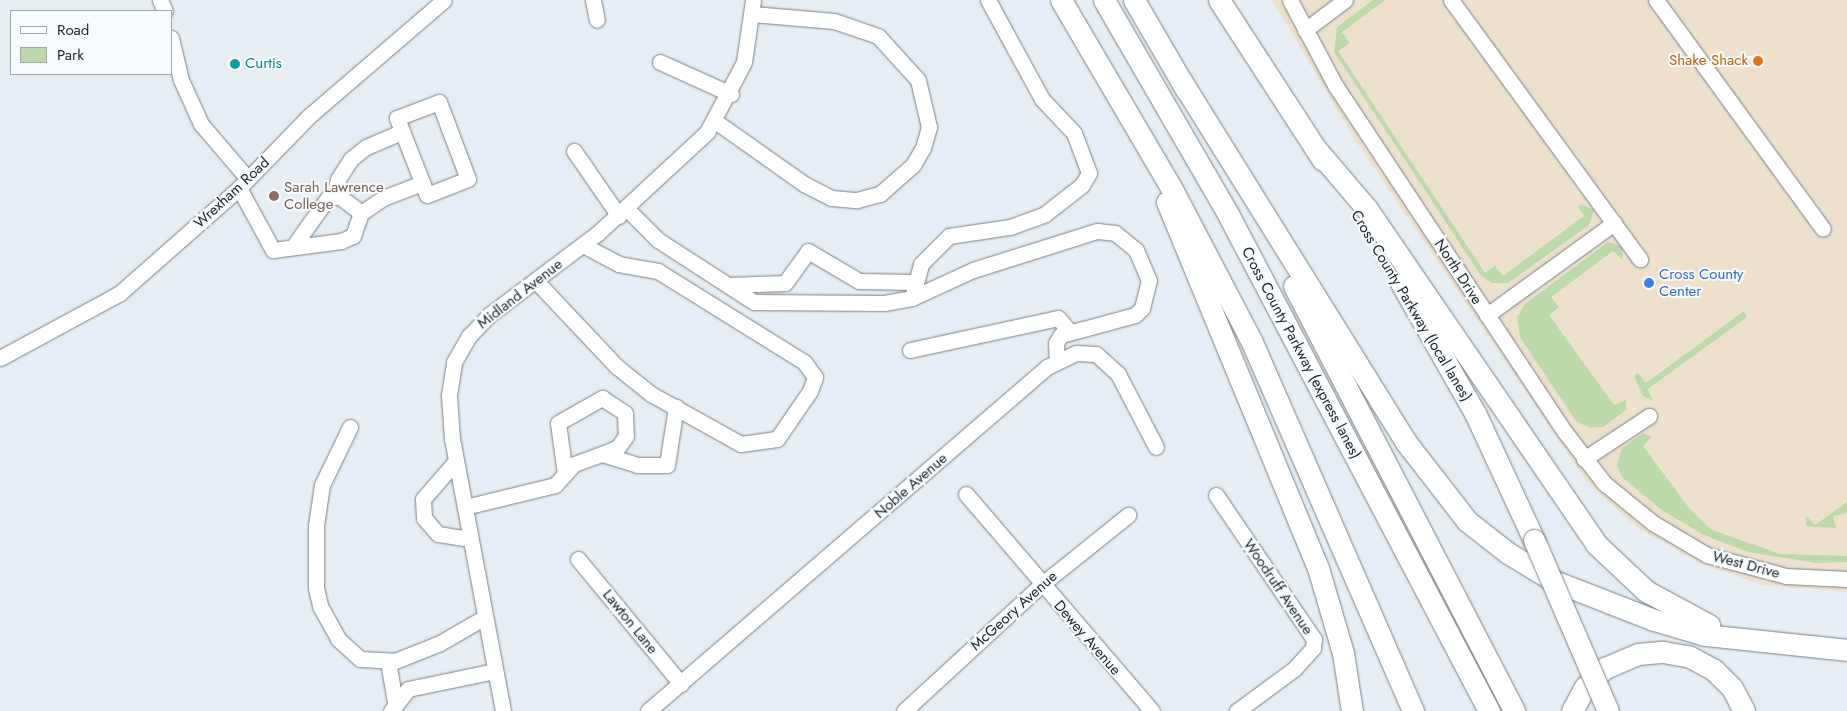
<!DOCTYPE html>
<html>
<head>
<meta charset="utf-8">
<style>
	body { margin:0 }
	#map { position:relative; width:1847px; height:711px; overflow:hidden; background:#e6eef4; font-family:Jost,sans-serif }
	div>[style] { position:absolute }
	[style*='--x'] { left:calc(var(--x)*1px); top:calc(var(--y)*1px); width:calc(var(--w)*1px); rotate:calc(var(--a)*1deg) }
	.commercial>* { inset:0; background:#ede1cd }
	.green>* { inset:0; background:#bcd9ab }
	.roads { filter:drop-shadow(0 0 1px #798085) drop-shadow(0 0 1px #798085) }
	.minor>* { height:15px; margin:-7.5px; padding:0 7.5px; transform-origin:7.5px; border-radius:7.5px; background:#fff }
	.highway>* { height:21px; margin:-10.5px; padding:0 10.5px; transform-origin:10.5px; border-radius:10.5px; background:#fff }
	.bridges { filter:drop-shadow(0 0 1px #798085) drop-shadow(0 0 1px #798085) }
	.highway-bridge>* { height:21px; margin:-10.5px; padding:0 10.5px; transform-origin:10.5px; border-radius:10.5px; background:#fff }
	.dots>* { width:14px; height:14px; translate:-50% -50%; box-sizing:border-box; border:2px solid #f6fbfe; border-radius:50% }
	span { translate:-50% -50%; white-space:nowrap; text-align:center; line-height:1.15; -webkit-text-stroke:4px #f6fbfe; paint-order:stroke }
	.food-label { font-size:15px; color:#c56008 }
	.right { translate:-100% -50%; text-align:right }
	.culture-label { font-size:15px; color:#0d838f }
	.left { translate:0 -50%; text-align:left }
	.education-label { font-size:15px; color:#785e54 }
	.street-label { font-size:15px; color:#242729 }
	.shop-label { font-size:15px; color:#366cbe }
	.legend { position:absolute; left:10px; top:10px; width:162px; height:65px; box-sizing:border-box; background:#f6fbfe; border:1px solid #a2a6a9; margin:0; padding:6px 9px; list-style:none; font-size:15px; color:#242729 }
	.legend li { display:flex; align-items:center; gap:10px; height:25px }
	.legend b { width:25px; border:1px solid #a2a6a9 }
</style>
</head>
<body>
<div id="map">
	<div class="commercial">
		<i style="clip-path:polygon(1272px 0,1847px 0,1847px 592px,1762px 585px,1699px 563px,1635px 526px,1587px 482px,1355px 140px)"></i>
	</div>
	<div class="green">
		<i style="clip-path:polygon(1373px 0,1385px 0,1342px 32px,1350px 43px,1338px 51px,1485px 273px,1495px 266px,1503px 276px,1584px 216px,1578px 207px,1581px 204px,1594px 210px,1589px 225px,1508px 283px,1491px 283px,1480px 274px,1334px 52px,1337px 27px)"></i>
		<i style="clip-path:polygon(1608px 242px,1622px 246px,1623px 260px,1613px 251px,1551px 297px,1559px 307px,1549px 315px,1614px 405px,1626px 400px,1626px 410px,1603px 427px,1590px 428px,1576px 421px,1520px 337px,1517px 317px,1525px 304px)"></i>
		<i style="clip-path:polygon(1744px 311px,1747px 317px,1648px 389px,1653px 401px,1643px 396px,1634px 376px,1638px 373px,1646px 383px)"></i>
		<i style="clip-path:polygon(1643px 433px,1652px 437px,1643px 446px,1690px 509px,1712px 530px,1780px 554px,1847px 556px,1847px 562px,1816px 563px,1748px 552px,1704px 535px,1663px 511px,1622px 477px,1617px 465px,1622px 448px)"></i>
		<i style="clip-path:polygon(1847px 502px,1847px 513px,1833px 516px,1836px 528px,1806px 526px,1806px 516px,1815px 525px)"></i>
	</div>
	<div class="roads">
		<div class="minor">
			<i style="--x:160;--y:0;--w:12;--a:66"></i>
			<i style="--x:593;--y:0;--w:20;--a:79"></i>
			<i style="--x:1290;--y:0;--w:96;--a:62.1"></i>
			<i style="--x:1335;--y:85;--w:416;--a:56.5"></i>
			<i style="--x:1565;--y:432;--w:64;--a:52.6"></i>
			<i style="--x:1604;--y:483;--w:63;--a:39.2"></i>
			<i style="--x:1653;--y:523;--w:63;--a:30.7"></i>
			<i style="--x:1707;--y:555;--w:82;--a:14.9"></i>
			<i style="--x:1786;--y:576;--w:61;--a:2.8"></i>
			<i style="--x:1451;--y:0;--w:321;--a:53.9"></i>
			<i style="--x:1656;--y:0;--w:283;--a:53.9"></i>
			<i style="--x:1305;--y:30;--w:50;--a:-36.9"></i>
			<i style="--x:171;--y:38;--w:43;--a:76.6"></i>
			<i style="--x:181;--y:80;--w:48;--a:65.6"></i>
			<i style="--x:201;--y:124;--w:72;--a:49.5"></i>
			<i style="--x:660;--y:62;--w:78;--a:24.3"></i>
			<i style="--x:439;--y:102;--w:82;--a:69.4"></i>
			<i style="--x:468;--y:179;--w:44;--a:158.7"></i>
			<i style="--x:427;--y:195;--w:83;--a:-111.3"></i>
			<i style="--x:397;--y:118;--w:45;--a:-20.9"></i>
			<i style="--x:715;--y:121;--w:109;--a:35.3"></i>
			<i style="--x:804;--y:184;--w:31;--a:27"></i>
			<i style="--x:832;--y:198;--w:25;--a:5"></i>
			<i style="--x:857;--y:200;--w:24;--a:-15"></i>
			<i style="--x:880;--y:194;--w:44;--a:-41.3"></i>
			<i style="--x:913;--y:165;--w:20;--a:-60"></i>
			<i style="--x:923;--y:148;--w:22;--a:-74"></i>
			<i style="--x:929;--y:127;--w:48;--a:-103.2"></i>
			<i style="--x:918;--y:80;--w:59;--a:-132.3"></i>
			<i style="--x:878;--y:36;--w:46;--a:-161.2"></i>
			<i style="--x:834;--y:21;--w:82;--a:-175.1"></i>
			<i style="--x:574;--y:151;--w:79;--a:55.3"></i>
			<i style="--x:239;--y:188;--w:71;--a:61.3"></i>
			<i style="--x:273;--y:250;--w:69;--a:-7.5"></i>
			<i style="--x:341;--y:241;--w:13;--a:-23"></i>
			<i style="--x:353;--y:236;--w:24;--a:-71"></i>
			<i style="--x:361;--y:213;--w:28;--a:-142"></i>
			<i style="--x:339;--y:196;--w:12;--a:166"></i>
			<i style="--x:327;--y:199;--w:55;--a:125.4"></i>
			<i style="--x:334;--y:197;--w:18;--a:-77"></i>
			<i style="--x:338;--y:179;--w:24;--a:-57"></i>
			<i style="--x:351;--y:159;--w:19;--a:-39"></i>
			<i style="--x:366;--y:147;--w:39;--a:-23"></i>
			<i style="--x:627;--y:209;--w:44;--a:45"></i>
			<i style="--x:658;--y:240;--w:114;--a:32.9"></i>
			<i style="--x:754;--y:302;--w:130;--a:0.4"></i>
			<i style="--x:884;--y:303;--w:28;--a:-10"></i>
			<i style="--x:912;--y:298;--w:35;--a:-75"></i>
			<i style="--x:921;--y:264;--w:40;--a:-45"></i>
			<i style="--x:949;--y:236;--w:62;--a:-8.4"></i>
			<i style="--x:1010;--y:227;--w:37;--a:-20"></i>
			<i style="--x:1045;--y:214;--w:47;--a:-38.1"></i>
			<i style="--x:1082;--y:185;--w:14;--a:-60"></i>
			<i style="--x:1089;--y:173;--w:43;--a:-110.6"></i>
			<i style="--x:1074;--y:133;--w:47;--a:-133.3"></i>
			<i style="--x:1042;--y:99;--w:113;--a:-118.6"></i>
			<i style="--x:361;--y:213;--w:27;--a:-34"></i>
			<i style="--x:383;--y:198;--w:42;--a:-21"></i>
			<i style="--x:536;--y:281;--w:117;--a:46.7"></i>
			<i style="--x:616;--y:366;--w:45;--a:38.7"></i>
			<i style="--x:651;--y:394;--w:103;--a:29.1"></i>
			<i style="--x:741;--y:444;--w:36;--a:-8"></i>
			<i style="--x:777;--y:439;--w:58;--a:-55.5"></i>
			<i style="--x:810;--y:391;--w:15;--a:-70"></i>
			<i style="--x:815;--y:377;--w:19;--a:-126"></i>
			<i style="--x:804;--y:362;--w:172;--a:-148.1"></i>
			<i style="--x:658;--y:271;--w:40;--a:-170"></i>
			<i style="--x:619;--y:264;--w:41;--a:-152.2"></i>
			<i style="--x:728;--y:285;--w:57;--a:-2"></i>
			<i style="--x:785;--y:283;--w:39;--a:-54"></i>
			<i style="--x:808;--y:251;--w:59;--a:30.5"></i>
			<i style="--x:859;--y:281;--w:55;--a:1"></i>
			<i style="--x:912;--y:298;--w:67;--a:-24.7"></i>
			<i style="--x:973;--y:270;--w:130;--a:-17.5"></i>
			<i style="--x:1097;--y:231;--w:18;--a:6"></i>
			<i style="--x:1115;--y:233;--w:27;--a:39"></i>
			<i style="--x:1136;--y:250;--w:33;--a:67"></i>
			<i style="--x:1149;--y:280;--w:29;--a:104"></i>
			<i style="--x:1142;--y:308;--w:10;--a:135"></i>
			<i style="--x:1135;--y:315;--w:77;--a:164.9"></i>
			<i style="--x:1061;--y:335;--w:9;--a:122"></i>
			<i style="--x:1056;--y:343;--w:19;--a:87"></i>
			<i style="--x:1487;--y:315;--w:157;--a:-35.9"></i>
			<i style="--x:910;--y:350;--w:151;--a:-12.2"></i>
			<i style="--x:1058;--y:318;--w:18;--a:49"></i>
			<i style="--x:0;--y:358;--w:136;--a:-28.4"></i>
			<i style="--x:120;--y:293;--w:159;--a:-41.4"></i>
			<i style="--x:239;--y:188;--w:99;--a:-45.8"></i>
			<i style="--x:308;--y:117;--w:179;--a:-40.7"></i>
			<i style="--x:350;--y:427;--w:64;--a:115.8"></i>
			<i style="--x:322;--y:485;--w:40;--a:98.5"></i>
			<i style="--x:316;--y:525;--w:63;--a:90"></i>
			<i style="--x:316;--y:588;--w:18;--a:77"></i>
			<i style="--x:320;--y:606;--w:38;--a:61"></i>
			<i style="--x:338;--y:639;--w:30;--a:42"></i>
			<i style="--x:360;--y:659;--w:35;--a:3"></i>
			<i style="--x:395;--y:661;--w:48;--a:-21.8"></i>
			<i style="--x:440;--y:643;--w:52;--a:-30"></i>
			<i style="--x:1584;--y:459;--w:78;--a:-33.5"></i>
			<i style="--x:456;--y:461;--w:50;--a:131"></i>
			<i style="--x:423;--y:499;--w:19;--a:87"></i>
			<i style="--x:424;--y:518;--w:21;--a:49"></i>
			<i style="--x:438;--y:534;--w:33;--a:9"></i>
			<i style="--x:565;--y:474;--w:51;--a:-97.8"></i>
			<i style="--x:558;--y:423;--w:51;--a:-29.6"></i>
			<i style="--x:602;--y:398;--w:27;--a:33"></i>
			<i style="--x:625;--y:413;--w:23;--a:88"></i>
			<i style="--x:626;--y:436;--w:14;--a:126"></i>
			<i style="--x:618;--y:447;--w:17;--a:156"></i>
			<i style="--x:966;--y:494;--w:286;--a:49.4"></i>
			<i style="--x:1216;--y:495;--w:174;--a:55.8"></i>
			<i style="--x:1314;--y:639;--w:9;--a:96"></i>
			<i style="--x:1313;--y:648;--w:28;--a:132"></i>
			<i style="--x:1294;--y:669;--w:71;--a:143.6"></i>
			<i style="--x:465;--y:507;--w:93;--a:-13.7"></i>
			<i style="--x:555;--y:485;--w:28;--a:-48"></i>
			<i style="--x:574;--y:464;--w:30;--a:-20"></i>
			<i style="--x:602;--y:454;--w:37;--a:17"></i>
			<i style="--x:637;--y:465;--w:30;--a:0"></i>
			<i style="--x:667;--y:465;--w:59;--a:-81.2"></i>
			<i style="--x:578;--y:559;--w:162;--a:50.5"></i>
			<i style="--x:388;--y:662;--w:40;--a:80"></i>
			<i style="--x:391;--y:711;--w:28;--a:-52"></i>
			<i style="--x:408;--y:689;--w:89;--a:-11.7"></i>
			<i style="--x:503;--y:711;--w:277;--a:-100.6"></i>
			<i style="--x:452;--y:439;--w:44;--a:-93.9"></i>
			<i style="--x:449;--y:395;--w:33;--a:-81"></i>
			<i style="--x:454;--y:362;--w:30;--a:-60"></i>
			<i style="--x:469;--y:336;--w:29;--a:-46"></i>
			<i style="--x:489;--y:315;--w:136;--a:-37"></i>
			<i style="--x:598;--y:233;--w:149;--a:-42.8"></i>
			<i style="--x:707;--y:132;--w:79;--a:-62.1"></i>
			<i style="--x:744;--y:62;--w:63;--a:-81.7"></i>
			<i style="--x:648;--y:711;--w:527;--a:-40.77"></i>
			<i style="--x:1047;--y:367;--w:32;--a:-26"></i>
			<i style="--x:1076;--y:353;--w:20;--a:3"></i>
			<i style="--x:1096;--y:354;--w:30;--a:42"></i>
			<i style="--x:1118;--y:374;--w:82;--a:62.5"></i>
			<i style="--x:904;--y:711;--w:186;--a:-42.6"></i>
			<i style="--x:1041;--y:585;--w:112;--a:-38.8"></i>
		</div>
		<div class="highway">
			<i style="--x:1061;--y:0;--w:221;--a:59.6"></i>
			<i style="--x:1173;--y:191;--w:168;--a:62.4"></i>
			<i style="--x:1251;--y:340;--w:405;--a:66.4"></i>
			<i style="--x:1104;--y:0;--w:250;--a:59.9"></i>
			<i style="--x:1229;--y:216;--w:559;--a:62.29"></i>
			<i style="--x:1134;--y:0;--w:105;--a:59.8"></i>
			<i style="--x:1219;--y:0;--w:191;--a:57"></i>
			<i style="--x:1180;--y:79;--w:426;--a:58.1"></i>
			<i style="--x:1405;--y:441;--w:101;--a:52.2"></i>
			<i style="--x:1467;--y:521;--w:52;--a:38"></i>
			<i style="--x:1508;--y:553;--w:54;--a:31.3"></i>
			<i style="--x:1554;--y:581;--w:107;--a:21.3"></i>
			<i style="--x:1654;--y:620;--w:53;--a:16.4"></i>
			<i style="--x:1705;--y:635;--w:143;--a:6"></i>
			<i style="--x:1316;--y:149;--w:79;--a:49.6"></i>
			<i style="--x:1367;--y:209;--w:406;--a:55.6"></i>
			<i style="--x:1596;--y:544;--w:69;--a:43.2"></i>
			<i style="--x:1646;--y:591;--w:72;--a:28.4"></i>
			<i style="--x:1167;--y:202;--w:396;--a:67.6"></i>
			<i style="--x:1318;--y:568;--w:89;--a:73.6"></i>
			<i style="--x:1343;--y:653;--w:59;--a:81.2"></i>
			<i style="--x:1401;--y:283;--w:150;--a:60.4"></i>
			<i style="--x:1475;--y:413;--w:140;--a:65.1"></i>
			<i style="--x:1294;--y:286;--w:479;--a:62.6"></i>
			<i style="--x:1572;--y:711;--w:27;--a:-62"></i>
			<i style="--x:1585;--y:687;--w:28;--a:-44"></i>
			<i style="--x:1605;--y:668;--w:36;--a:-23"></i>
			<i style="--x:1638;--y:654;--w:25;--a:-5"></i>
			<i style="--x:1663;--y:652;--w:27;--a:10"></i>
			<i style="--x:1690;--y:657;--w:27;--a:28"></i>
			<i style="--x:1714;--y:670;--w:25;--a:45"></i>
			<i style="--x:1732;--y:688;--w:26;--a:62"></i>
		</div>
	</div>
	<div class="bridges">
		<div class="highway-bridge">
			<i style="--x:1534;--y:540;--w:186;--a:66.6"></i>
		</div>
	</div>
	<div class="dots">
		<i style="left:1758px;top:61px;background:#e8710a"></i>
		<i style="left:235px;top:64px;background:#0f9aa8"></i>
		<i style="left:274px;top:196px;background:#8d6e63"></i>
		<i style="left:1649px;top:283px;background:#3f7fe0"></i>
	</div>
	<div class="food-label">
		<span class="right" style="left:1748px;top:61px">Shake Shack</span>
	</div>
	<div class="culture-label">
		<span class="left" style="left:245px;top:64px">Curtis</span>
	</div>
	<div class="education-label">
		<span class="left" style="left:284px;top:196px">Sarah Lawrence<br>College</span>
	</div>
	<div class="street-label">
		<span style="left:232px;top:193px;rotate:-43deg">Wrexham Road</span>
		<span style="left:1458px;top:272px;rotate:57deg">North Drive</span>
		<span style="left:520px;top:294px;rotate:-38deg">Midland Avenue</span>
		<span style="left:1411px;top:306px;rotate:59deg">Cross County Parkway (local lanes)</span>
		<span style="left:1301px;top:353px;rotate:62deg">Cross County Parkway (express lanes)</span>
		<span style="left:911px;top:486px;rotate:-41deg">Noble Avenue</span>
		<span style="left:1746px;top:565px;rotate:15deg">West Drive</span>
		<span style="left:1278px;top:587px;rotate:56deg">Woodruff Avenue</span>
		<span style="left:1014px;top:611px;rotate:-42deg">McGeory Avenue</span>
		<span style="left:630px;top:622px;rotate:51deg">Lawton Lane</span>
		<span style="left:1087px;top:638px;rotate:49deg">Dewey Avenue</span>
	</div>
	<div class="shop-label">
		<span class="left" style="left:1659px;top:283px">Cross County<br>Center</span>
	</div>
	<ul class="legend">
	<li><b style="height:6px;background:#fff"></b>Road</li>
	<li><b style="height:14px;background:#bcd9ab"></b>Park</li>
	</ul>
</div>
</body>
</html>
